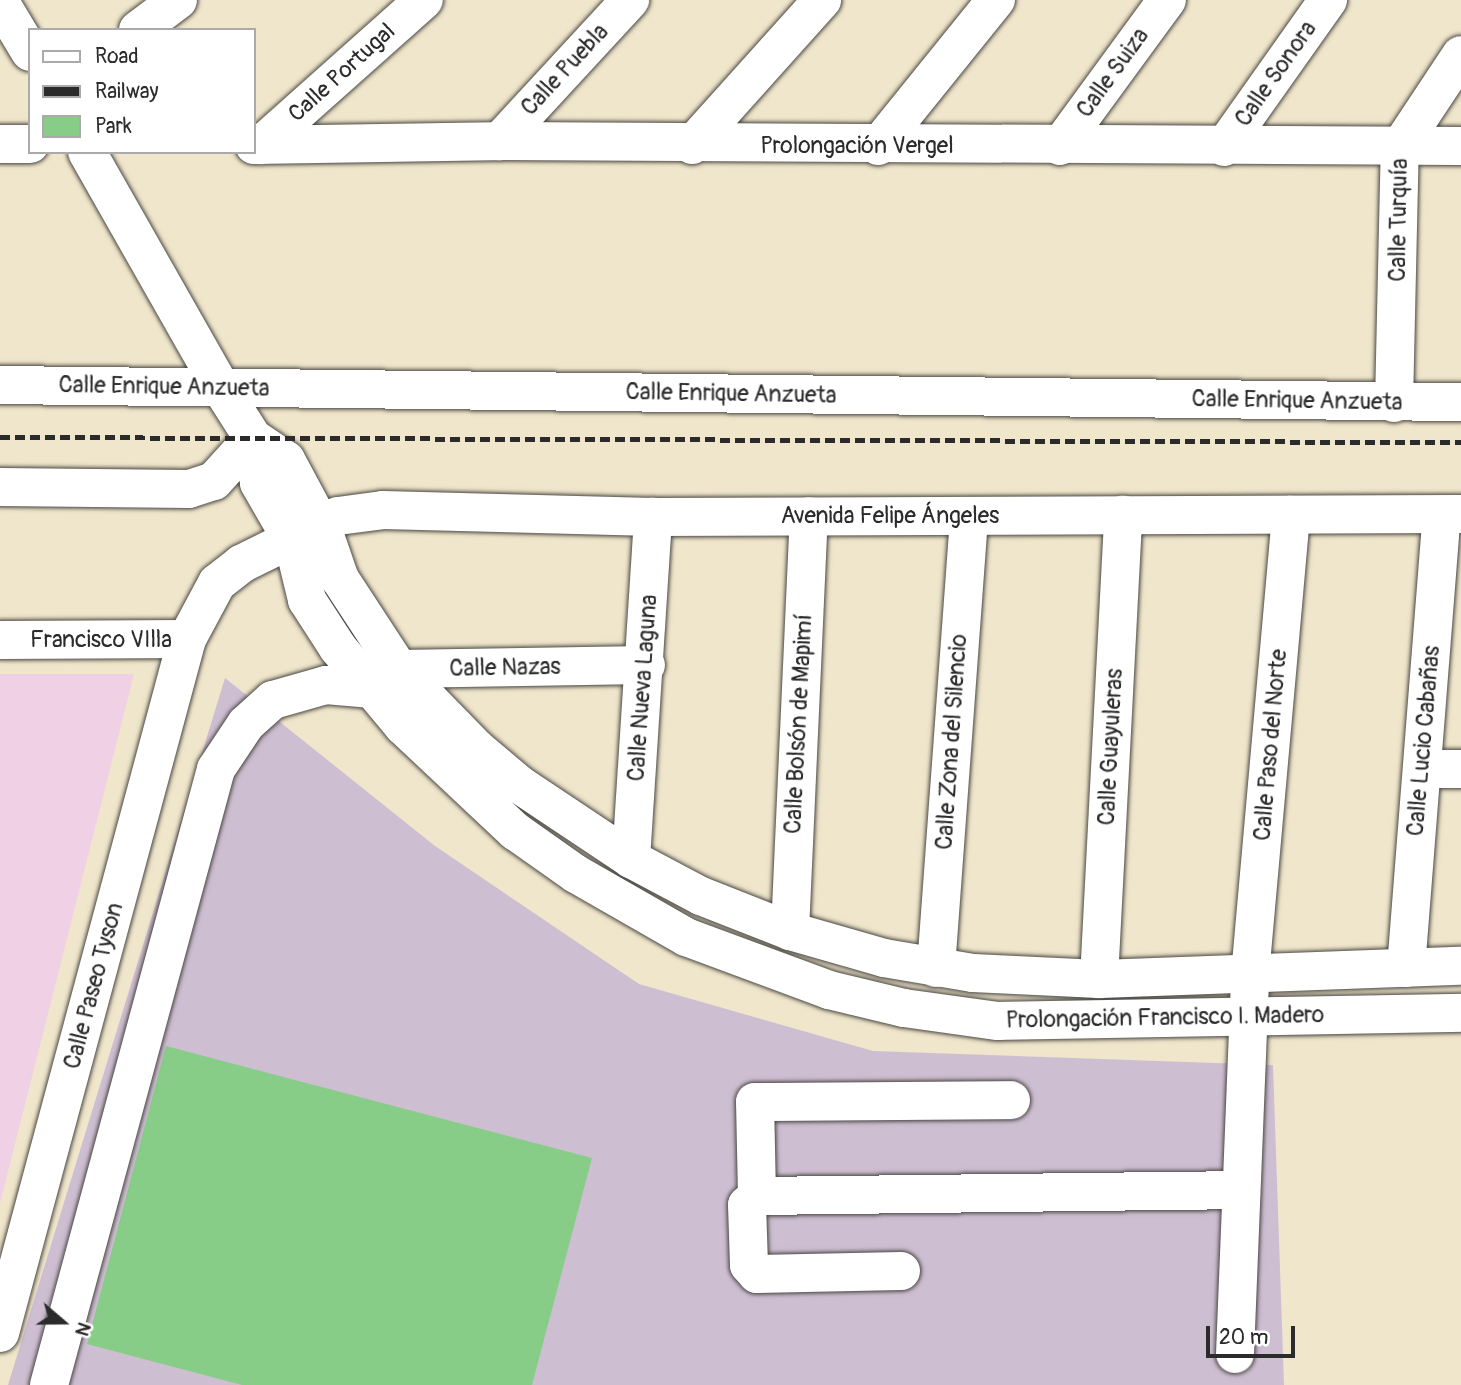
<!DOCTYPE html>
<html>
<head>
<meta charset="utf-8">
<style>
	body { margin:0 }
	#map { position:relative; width:1461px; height:1385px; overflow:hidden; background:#f0e6cb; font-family:Pangolin,sans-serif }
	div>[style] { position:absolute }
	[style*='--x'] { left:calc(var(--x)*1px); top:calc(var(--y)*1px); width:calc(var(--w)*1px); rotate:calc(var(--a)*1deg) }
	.built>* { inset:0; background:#f0d0e5 }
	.industrial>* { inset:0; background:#cebed2 }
	.green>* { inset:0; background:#87cd88 }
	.roads { filter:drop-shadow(0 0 2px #494743) drop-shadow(0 0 2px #494743) }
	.minor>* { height:38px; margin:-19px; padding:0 19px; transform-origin:19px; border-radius:19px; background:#fff }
	.major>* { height:38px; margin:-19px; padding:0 19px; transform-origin:19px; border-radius:19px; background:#fff }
	.rail>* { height:5px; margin-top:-2.5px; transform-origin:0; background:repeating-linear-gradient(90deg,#2b2b2b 0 10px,transparent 0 15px) }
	span { translate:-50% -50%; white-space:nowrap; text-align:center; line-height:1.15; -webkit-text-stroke:5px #fff; paint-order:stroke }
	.street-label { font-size:23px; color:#2b2b2b }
	.legend { position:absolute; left:28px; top:28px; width:228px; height:126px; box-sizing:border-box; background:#fff; border:2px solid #aaa; margin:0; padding:9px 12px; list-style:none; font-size:21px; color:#2b2b2b }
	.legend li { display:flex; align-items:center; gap:14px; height:35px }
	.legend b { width:35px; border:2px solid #aaa }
	.north { position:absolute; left:28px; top:1287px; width:70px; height:70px; -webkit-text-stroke:5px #fff; paint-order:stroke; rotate:110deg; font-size:19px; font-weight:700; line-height:28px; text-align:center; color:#2b2b2b }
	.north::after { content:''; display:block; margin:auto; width:24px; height:32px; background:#2b2b2b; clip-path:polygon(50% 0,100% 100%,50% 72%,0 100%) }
	.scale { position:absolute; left:1206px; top:1326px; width:89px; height:32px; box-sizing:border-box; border:4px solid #2b2b2b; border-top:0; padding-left:9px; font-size:21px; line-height:24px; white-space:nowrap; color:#2b2b2b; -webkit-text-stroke:5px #fff; paint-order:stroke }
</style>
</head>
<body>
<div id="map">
	<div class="built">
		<i style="clip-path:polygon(0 674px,134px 674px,0 1203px)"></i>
	</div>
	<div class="industrial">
		<i style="clip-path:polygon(225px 678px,435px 846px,639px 984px,873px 1051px,1273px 1065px,1284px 1385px,8px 1385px)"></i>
	</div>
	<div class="green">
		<i style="clip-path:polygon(166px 1046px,592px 1158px,532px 1385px,242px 1385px,87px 1344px)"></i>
	</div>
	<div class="roads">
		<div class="minor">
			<i style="--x:138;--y:30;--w:50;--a:-36.9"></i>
			<i style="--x:500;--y:141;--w:192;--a:-47.3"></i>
			<i style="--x:0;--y:144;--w:30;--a:0"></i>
			<i style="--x:254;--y:145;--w:246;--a:-0.9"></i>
			<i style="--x:500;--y:141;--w:961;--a:0.3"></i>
			<i style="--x:261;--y:145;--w:218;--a:-41.7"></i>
			<i style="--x:692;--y:145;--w:195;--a:-48.1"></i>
			<i style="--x:878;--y:146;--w:188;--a:-51.1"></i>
			<i style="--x:1060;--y:146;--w:181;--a:-53.8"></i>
			<i style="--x:1224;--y:147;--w:180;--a:-54.7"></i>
			<i style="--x:0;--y:385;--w:1461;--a:0.67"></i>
			<i style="--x:1394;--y:403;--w:256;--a:-88.7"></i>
			<i style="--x:1400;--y:147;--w:110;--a:-56.5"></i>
			<i style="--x:0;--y:487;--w:189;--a:0.6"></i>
			<i style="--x:189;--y:489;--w:26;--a:-18"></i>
			<i style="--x:214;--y:481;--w:58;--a:-47.8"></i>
			<i style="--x:0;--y:640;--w:187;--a:-0.3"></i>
			<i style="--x:374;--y:678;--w:27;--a:-20"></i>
			<i style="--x:399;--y:669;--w:247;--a:-0.9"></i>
			<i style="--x:1422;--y:769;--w:39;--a:0"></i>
			<i style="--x:631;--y:859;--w:343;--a:-86.3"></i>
			<i style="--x:790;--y:931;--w:415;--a:-87.4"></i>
			<i style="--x:936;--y:968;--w:453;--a:-85.8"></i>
			<i style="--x:1406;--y:968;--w:455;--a:-85.5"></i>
			<i style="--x:1099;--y:979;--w:465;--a:-87"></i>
			<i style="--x:757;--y:1196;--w:94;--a:-91.2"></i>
			<i style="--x:755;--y:1102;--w:256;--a:-0.4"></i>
			<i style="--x:901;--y:1271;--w:144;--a:178.8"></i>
			<i style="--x:757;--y:1274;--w:12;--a:-132"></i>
			<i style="--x:749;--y:1265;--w:60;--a:-91.9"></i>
			<i style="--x:747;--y:1205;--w:13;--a:-42"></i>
			<i style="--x:757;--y:1196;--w:481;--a:-0.7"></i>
			<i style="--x:0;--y:1333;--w:719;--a:-74.92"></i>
			<i style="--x:187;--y:639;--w:64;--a:-61.8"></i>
			<i style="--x:217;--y:583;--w:31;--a:-38"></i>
			<i style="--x:241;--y:564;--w:108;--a:-26.3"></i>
			<i style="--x:338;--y:516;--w:45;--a:-7.6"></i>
			<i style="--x:383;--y:510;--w:270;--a:1.5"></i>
			<i style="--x:653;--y:517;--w:808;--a:-0.21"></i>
			<i style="--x:1235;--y:1354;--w:379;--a:-87.7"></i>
			<i style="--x:1250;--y:975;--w:462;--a:-84.9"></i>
			<i style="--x:49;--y:1385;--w:638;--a:-74.83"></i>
			<i style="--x:216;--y:769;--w:54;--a:-56.3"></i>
			<i style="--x:246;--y:724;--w:36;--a:-42"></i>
			<i style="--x:273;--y:700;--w:55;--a:-15.8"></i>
			<i style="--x:326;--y:685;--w:46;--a:5"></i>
		</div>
		<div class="major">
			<i style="--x:0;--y:2;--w:58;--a:59"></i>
			<i style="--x:87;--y:152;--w:271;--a:60.4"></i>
			<i style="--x:221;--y:388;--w:59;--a:57.4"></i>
			<i style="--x:253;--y:438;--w:40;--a:34"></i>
			<i style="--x:286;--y:460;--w:76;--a:61.8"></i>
			<i style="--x:322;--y:527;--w:55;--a:70.9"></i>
			<i style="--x:340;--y:579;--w:108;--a:56.8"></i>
			<i style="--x:399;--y:669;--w:110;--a:45.7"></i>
			<i style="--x:476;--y:748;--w:57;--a:40.1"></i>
			<i style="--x:520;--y:785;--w:133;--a:33.7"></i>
			<i style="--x:631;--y:859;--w:79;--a:27.9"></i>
			<i style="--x:701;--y:896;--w:96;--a:21.5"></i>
			<i style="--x:790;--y:931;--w:98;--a:16"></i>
			<i style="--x:884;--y:958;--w:90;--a:9.6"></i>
			<i style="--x:973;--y:973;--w:126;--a:2.7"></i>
			<i style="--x:1099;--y:979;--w:362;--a:-2.1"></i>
			<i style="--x:253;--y:438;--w:45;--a:82.4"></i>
			<i style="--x:259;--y:483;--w:68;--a:60"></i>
			<i style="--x:293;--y:542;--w:60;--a:76.4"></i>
			<i style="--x:307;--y:600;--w:57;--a:57.1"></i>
			<i style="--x:338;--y:648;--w:102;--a:50.2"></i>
			<i style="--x:403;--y:726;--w:154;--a:43.2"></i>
			<i style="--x:515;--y:831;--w:75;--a:35.2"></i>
			<i style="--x:576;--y:874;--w:127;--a:29.8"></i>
			<i style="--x:686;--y:937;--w:153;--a:20.3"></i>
			<i style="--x:829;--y:990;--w:77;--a:13.5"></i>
			<i style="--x:904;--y:1008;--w:95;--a:7.9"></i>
			<i style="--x:998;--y:1021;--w:463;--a:-1"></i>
		</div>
	</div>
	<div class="rail">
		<i style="--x:0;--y:437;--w:1461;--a:0.2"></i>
	</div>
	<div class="street-label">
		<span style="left:565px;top:70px;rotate:-47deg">Calle Puebla</span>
		<span style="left:342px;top:73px;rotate:-42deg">Calle Portugal</span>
		<span style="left:1113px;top:73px;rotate:-54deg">Calle Suiza</span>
		<span style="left:1276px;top:74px;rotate:-55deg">Calle Sonora</span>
		<span style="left:857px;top:146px">Prolongación Vergel</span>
		<span style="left:1399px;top:220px;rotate:-89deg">Calle Turquía</span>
		<span style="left:164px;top:387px;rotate:1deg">Calle Enrique Anzueta</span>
		<span style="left:731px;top:394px;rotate:1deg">Calle Enrique Anzueta</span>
		<span style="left:1297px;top:401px;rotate:1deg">Calle Enrique Anzueta</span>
		<span style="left:890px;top:516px">Avenida Felipe Ángeles</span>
		<span style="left:101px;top:640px">Francisco VIlla</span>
		<span style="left:505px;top:668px;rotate:-1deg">Calle Nazas</span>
		<span style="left:643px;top:688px;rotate:-86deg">Calle Nueva Laguna</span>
		<span style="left:799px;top:724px;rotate:-87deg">Calle Bolsón de Mapimí</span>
		<span style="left:1424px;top:741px;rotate:-85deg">Calle Lucio Cabañas</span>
		<span style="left:952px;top:742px;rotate:-86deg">Calle Zona del Silencio</span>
		<span style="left:1271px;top:745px;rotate:-85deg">Calle Paso del Norte</span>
		<span style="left:1111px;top:747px;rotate:-87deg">Calle Guayuleras</span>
		<span style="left:94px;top:986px;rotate:-75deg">Calle Paseo Tyson</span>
		<span style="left:1165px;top:1018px;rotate:-1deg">Prolongación Francisco I. Madero</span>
	</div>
	<ul class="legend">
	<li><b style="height:9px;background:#fff"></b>Road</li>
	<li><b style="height:9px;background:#2b2b2b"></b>Railway</li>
	<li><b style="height:19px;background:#87cd88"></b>Park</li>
	</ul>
	<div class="north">N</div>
	<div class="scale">20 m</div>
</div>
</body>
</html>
